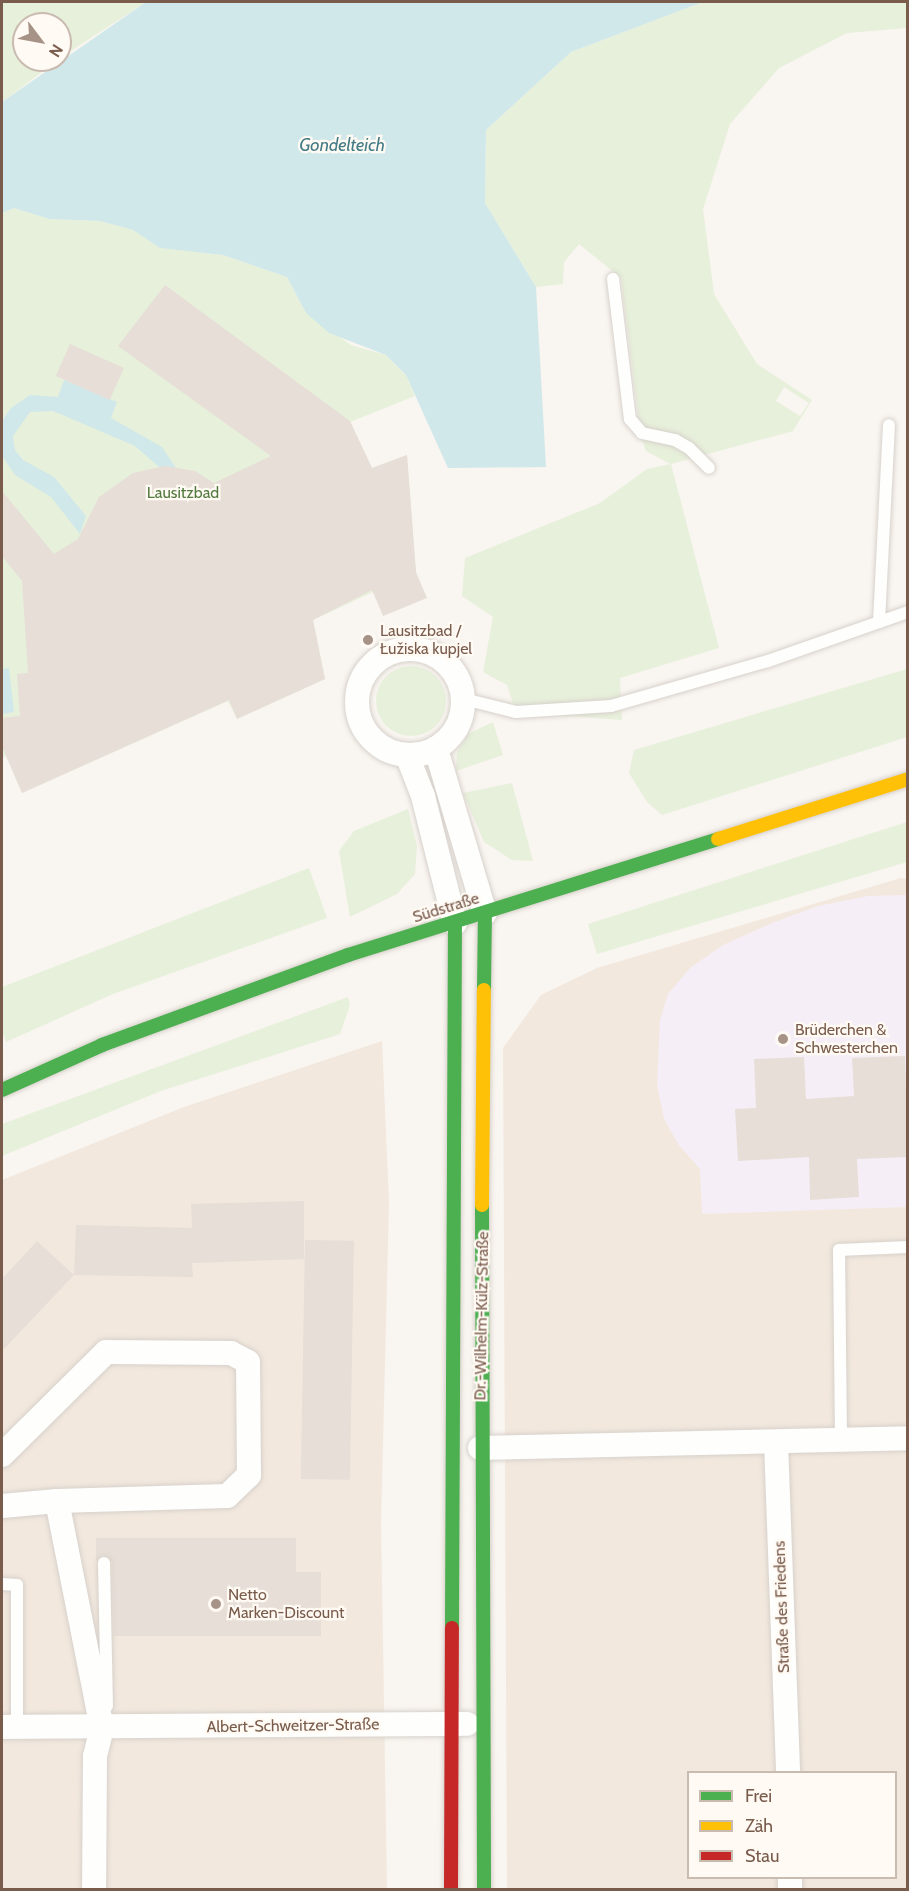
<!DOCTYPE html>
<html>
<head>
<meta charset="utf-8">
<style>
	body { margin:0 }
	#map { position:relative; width:909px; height:1891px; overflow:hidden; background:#f9f5f0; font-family:Cabin,sans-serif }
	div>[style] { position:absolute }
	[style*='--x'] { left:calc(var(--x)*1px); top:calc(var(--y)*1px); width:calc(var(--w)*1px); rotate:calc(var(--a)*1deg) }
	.residential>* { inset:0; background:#f2e8de }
	.education>* { inset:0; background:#f6eef6 }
	.green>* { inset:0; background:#e7f0db }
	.round { border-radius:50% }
	.water>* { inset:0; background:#d0e8ea }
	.building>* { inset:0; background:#e6ded7; transform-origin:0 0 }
	.roads { filter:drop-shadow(0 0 2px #d7d1cb) drop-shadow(0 0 2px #d7d1cb) }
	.lane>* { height:12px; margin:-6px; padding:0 6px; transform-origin:6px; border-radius:6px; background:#fefefd }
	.street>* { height:24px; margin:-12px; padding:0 12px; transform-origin:12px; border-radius:12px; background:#fefefd }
	.street>.ring { margin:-12px; padding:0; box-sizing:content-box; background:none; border:24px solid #fefefd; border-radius:50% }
	.fast>* { height:14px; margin:-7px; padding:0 7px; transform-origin:7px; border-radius:7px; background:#4caf50 }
	.slow>* { height:14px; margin:-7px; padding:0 7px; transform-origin:7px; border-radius:7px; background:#ffc107 }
	.jam>* { height:14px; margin:-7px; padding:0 7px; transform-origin:7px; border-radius:7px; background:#c62828 }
	.dots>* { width:16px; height:16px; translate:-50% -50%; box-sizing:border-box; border:3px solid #fffaf3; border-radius:50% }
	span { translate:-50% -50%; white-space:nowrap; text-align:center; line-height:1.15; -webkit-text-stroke:4.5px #fffaf3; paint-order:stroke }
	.park-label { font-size:16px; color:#537a41 }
	.poi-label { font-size:16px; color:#7a5c4d }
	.left { translate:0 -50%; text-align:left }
	.street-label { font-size:16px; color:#7a5c4d }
	.water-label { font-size:18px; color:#437c86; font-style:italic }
	.frame { position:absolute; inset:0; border:3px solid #7a5c4d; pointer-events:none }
	.legend { position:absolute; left:687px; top:1771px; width:210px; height:108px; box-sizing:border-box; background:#fffaf3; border:2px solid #cabbb1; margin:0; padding:8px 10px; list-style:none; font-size:18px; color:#7a5c4d }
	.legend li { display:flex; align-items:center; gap:12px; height:30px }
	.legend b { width:30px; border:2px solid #cabbb1 }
	.north { position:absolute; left:12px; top:12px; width:60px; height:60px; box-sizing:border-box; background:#fffaf3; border:2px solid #cabbb1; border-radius:50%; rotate:122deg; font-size:16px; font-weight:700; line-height:24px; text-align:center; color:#7a5c4d }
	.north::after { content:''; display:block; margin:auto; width:21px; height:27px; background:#a69286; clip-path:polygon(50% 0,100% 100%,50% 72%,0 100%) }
</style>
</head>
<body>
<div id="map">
	<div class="residential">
		<i style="clip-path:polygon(evenodd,901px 878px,907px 879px,907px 1889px,507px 1889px,503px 1048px,541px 995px,597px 968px,901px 878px,688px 1772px,896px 1772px,896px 1878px,688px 1878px,688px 1772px)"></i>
		<i style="clip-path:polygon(382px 1041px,389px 1202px,381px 1523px,387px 1889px,2px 1889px,2px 1180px,184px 1107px)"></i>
	</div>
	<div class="education">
		<i style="clip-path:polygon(907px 895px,907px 1207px,702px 1214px,700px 1169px,678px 1144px,664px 1119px,657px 1084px,660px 1020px,668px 994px,690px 968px,723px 945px,772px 923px,818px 906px,868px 896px)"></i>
	</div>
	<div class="green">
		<i style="clip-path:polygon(2px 2px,146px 2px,60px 58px,60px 24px,24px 24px,24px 60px,58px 60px,2px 102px)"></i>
		<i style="clip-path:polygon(evenodd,703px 2px,907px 2px,907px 28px,847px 33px,779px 68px,730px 124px,703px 209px,714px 294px,757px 364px,812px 400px,793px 431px,671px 464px,719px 648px,620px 678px,622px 720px,516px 712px,507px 685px,483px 672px,493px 617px,462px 596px,465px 558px,600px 503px,647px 469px,670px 464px,646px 451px,641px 437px,621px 278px,579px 244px,564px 262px,563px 284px,536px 287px,485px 203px,486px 130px,571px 52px,703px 2px,784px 387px,809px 403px,800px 416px,776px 401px,784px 387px)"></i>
		<i style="clip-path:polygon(14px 208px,49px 219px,100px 221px,133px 230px,161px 248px,223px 255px,287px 277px,306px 313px,351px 345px,386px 355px,406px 375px,415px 396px,350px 422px,372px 468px,407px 455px,416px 572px,313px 620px,325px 679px,237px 719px,228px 701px,22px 793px,6px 756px,2px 758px,2px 213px)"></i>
		<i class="round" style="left:376px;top:666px;width:70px;height:70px"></i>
		<i style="clip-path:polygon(907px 669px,907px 737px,662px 815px,647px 802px,629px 773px,634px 750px)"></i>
		<i style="clip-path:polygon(493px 722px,503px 755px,456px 771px,457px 752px,468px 734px)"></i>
		<i style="clip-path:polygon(512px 783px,533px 861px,512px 860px,484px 842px,463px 793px)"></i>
		<i style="clip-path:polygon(408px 809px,417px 846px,415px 874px,397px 894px,350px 917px,339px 851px,354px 831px)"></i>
		<i style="clip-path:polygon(907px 822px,907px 862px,597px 954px,588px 924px)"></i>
		<i style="clip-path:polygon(309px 868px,327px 918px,113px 994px,6px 1042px,2px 1031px,2px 987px)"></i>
		<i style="clip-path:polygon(348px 997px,350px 1005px,340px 1034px,161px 1091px,2px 1156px,2px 1124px)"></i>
	</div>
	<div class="water">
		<i style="clip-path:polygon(146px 2px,703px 2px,571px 52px,486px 130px,485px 203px,536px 287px,546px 467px,448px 468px,406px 375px,386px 355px,329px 333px,306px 313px,287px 277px,223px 255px,160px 248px,133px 230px,100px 221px,49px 219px,14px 208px,2px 213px,2px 102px)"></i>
		<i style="clip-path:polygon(64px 380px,117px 402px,111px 418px,162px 447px,176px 468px,159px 467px,135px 446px,53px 411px,30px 412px,13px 436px,15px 450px,23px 460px,54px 477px,86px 516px,80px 534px,51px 497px,15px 475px,2px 456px,2px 421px,11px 408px,30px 395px,58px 397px)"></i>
		<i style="clip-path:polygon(9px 668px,14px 712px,2px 714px,2px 669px)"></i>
	</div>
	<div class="building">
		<i style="clip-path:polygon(165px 285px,350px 421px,372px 468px,407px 455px,416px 572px,427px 598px,383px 616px,372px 590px,313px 620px,325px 679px,237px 719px,229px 700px,22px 793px,2px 746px,2px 718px,20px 716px,17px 674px,28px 673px,22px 581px,2px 556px,2px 491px,54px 554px,78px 539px,99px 497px,133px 473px,165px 466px,195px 471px,214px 483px,271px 456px,118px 346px)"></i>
		<i style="left:70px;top:344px;width:59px;height:35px;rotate:24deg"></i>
		<i style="clip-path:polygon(905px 1056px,908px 1157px,857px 1159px,859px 1197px,810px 1200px,809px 1157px,738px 1161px,735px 1109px,756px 1108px,754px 1059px,804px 1057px,806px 1099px,854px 1096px,852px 1058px)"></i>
		<i style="clip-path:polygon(304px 1201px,304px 1259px,192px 1263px,193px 1277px,74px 1275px,76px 1225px,192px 1228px,191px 1204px)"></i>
		<i style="left:305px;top:1240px;width:49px;height:239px;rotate:1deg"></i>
		<i style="clip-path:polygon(37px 1241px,74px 1275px,2px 1351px,2px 1279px)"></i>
		<i style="clip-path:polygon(96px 1538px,296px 1538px,296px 1572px,321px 1572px,321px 1636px,114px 1636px,112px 1562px,104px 1555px,96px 1561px)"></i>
	</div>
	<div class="roads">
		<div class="lane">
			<i style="--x:613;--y:279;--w:141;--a:83.1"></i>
			<i style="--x:630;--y:419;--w:18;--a:49"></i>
			<i style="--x:642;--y:433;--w:34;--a:12"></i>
			<i style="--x:675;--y:440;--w:16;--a:30"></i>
			<i style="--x:689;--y:448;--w:28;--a:45"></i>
			<i style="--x:879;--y:622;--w:197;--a:-87.1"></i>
			<i style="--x:464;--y:699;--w:54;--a:14"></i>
			<i style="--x:516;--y:712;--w:95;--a:-3.6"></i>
			<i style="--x:611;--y:706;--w:163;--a:-16"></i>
			<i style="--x:768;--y:661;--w:148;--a:-19.3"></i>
			<i style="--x:841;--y:1439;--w:189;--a:-90.6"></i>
			<i style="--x:839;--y:1250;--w:69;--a:-2.5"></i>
			<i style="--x:104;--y:1563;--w:143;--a:88.8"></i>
			<i style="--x:2;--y:1584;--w:15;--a:4"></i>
			<i style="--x:17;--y:1585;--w:144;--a:90"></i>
		</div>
		<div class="street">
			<i class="ring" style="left:357px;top:649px;width:82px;height:82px"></i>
			<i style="--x:436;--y:749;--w:171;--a:73.4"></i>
			<i style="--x:407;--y:755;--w:44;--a:68.7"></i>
			<i style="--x:423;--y:796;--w:131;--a:75.9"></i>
			<i style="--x:776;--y:1442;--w:330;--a:87.9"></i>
			<i style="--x:480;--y:1448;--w:428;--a:-1.3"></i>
			<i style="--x:2;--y:1455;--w:146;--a:-44.7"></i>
			<i style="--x:106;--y:1352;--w:125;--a:0.5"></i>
			<i style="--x:231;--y:1353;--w:19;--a:28"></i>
			<i style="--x:248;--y:1362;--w:113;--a:89.5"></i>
			<i style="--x:249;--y:1475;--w:30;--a:136"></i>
			<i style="--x:227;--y:1496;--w:170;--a:178.3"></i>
			<i style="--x:2;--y:1506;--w:55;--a:-5.2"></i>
			<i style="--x:57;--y:1501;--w:231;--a:78.8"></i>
			<i style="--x:102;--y:1728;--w:29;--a:104"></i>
			<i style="--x:95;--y:1756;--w:134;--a:90.4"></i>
			<i style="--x:2;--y:1727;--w:465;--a:-0.4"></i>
			<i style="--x:790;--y:1878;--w:12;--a:90"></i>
		</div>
		<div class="fast">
			<i style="--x:484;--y:990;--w:77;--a:-89.3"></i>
			<i style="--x:2;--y:1090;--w:110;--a:-24.2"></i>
			<i style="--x:102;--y:1045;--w:262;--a:-20.1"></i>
			<i style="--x:348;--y:955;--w:388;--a:-17.4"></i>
			<i style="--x:482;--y:1205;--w:685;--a:89.83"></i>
			<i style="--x:452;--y:1628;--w:705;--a:-89.76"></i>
		</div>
		<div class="slow">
			<i style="--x:718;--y:839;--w:199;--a:-17.5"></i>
			<i style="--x:482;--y:1205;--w:215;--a:-89.5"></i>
		</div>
		<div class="jam">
			<i style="--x:451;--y:1890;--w:262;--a:-89.8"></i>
		</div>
	</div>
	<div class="dots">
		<i style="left:368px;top:640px;background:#a69286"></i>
		<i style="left:783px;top:1039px;background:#a69286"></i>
		<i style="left:216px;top:1604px;background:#a69286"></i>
	</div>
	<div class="park-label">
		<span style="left:183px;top:493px">Lausitzbad</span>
	</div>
	<div class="poi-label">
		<span class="left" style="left:380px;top:640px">Lausitzbad /<br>Łužiska kupjel</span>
		<span class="left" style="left:795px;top:1039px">Brüderchen &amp;<br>Schwesterchen</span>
		<span class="left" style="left:228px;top:1604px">Netto<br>Marken-Discount</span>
	</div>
	<div class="street-label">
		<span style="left:446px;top:908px;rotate:-17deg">Südstraße</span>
		<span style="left:482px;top:1316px;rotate:-89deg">Dr.-Wilhelm-Külz-Straße</span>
		<span style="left:782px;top:1607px;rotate:-92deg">Straße des Friedens</span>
		<span style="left:293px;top:1726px;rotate:-1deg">Albert-Schweitzer-Straße</span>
	</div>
	<div class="water-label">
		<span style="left:342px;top:145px">Gondelteich</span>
	</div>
	<div class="frame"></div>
	<ul class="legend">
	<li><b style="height:8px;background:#4caf50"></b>Frei</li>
	<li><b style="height:8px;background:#ffc107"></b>Zäh</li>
	<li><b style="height:8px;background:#c62828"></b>Stau</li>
	</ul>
	<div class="north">N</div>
</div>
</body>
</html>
